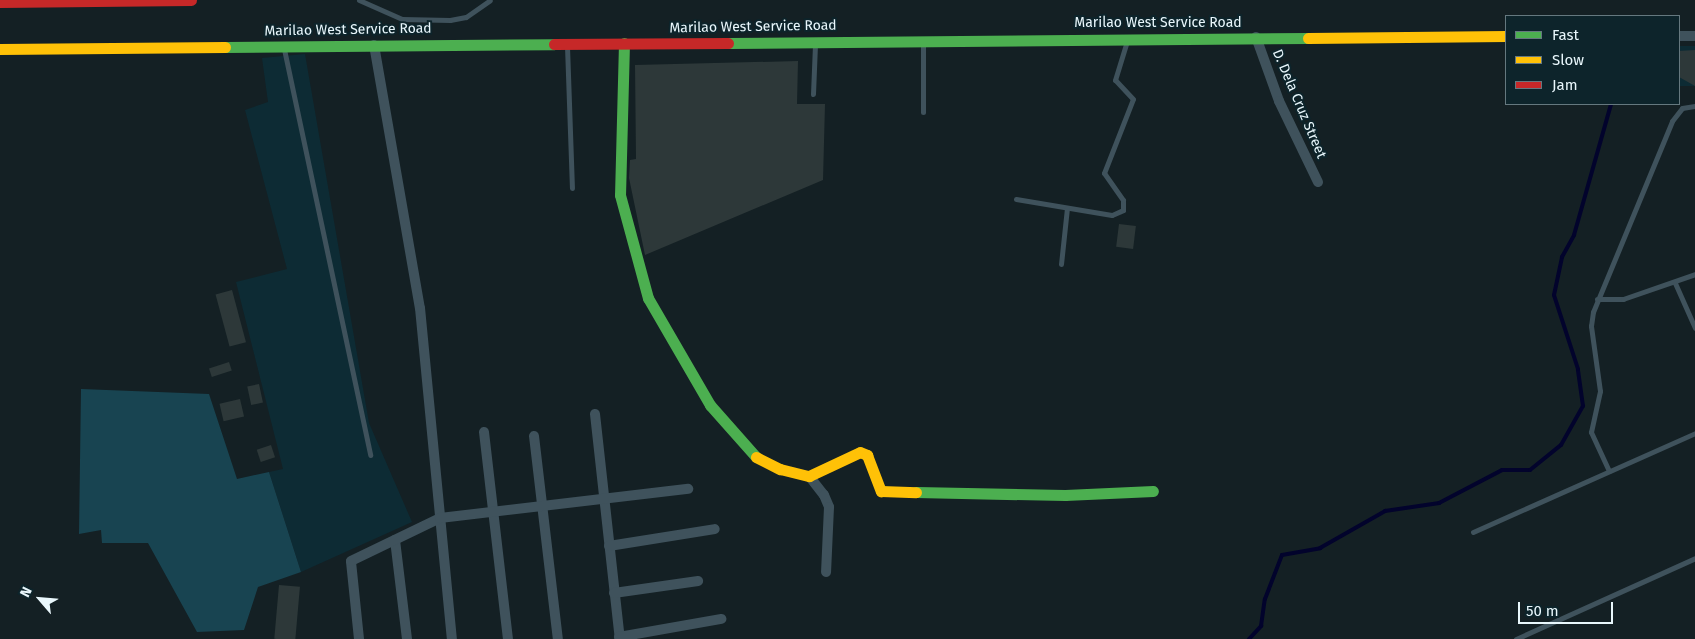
<!DOCTYPE html>
<html>
<head>
<meta charset="utf-8">
<style>
	body { margin:0 }
	#map { position:relative; width:1695px; height:639px; overflow:hidden; background:#142024; font-family:"Fira Sans",sans-serif }
	div>[style] { position:absolute }
	[style*='--x'] { left:calc(var(--x)*1px); top:calc(var(--y)*1px); width:calc(var(--w)*1px); rotate:calc(var(--a)*1deg) }
	.built>* { inset:0; background:#0d2b34; transform-origin:0 0 }
	.green>* { inset:0; background:#184451 }
	.stream>* { height:4px; margin:-2px; padding:0 2px; transform-origin:2px; border-radius:2px; background:#02032c }
	.building>* { inset:0; background:#2d3839; transform-origin:0 0 }
	.lane>* { height:5px; margin:-2.5px; padding:0 2.5px; transform-origin:2.5px; border-radius:2.5px; background:#3f525c }
	.street>* { height:10px; margin:-5px; padding:0 5px; transform-origin:5px; border-radius:5px; background:#3f525c }
	.fast>* { height:11px; margin:-5.5px; padding:0 5.5px; transform-origin:5.5px; border-radius:5.5px; background:#4caf50 }
	.slow>* { height:11px; margin:-5.5px; padding:0 5.5px; transform-origin:5.5px; border-radius:5.5px; background:#ffc107 }
	.jam>* { height:11px; margin:-5.5px; padding:0 5.5px; transform-origin:5.5px; border-radius:5.5px; background:#c62828 }
	span { translate:-50% -50%; white-space:nowrap; text-align:center; line-height:1.15; -webkit-text-stroke:4px #0d242b; paint-order:stroke }
	.street-label { font-size:14px; color:#e9f7fc }
	.legend { position:absolute; left:1505px; top:15px; width:175px; height:90px; box-sizing:border-box; background:#0d242b; border:1px solid #65787f; margin:0; padding:6px 9px; list-style:none; font-size:15px; color:#e9f7fc }
	.legend li { display:flex; align-items:center; gap:10px; height:25px }
	.legend b { width:25px; border:1px solid #65787f }
	.north { position:absolute; left:15px; top:574px; width:50px; height:50px; -webkit-text-stroke:4px #0d242b; paint-order:stroke; rotate:297deg; font-size:14px; font-weight:700; line-height:20px; text-align:center; color:#e9f7fc }
	.north::after { content:''; display:block; margin:auto; width:18px; height:22px; background:#e9f7fc; clip-path:polygon(50% 0,100% 100%,50% 72%,0 100%) }
	.scale { position:absolute; left:1518px; top:602px; width:95px; height:22px; box-sizing:border-box; border:2px solid #e9f7fc; border-top:0; padding-left:6px; font-size:15px; line-height:18px; white-space:nowrap; color:#e9f7fc; -webkit-text-stroke:4px #0d242b; paint-order:stroke }
</style>
</head>
<body>
<div id="map">
	<div class="built">
		<i style="left:1679px;top:46px;width:16px;height:40px"></i>
		<i style="clip-path:polygon(305px 54px,369px 423px,412px 522px,301px 572px,269px 472px,283px 469px,236px 282px,287px 269px,245px 110px,268px 102px,262px 58px)"></i>
	</div>
	<div class="green">
		<i style="clip-path:polygon(81px 389px,209px 394px,237px 479px,269px 472px,301px 572px,258px 587px,244px 630px,197px 632px,148px 543px,102px 543px,101px 530px,79px 534px)"></i>
	</div>
	<div class="stream">
		<i style="--x:1249;--y:639;--w:18;--a:-47"></i>
		<i style="--x:1261;--y:626;--w:27;--a:-82"></i>
		<i style="--x:1265;--y:599;--w:47;--a:-68.9"></i>
		<i style="--x:1282;--y:555;--w:39;--a:-10"></i>
		<i style="--x:1320;--y:548;--w:75;--a:-29.6"></i>
		<i style="--x:1385;--y:511;--w:55;--a:-8.4"></i>
		<i style="--x:1439;--y:503;--w:71;--a:-27.6"></i>
		<i style="--x:1502;--y:470;--w:28;--a:0"></i>
		<i style="--x:1530;--y:470;--w:40;--a:-39"></i>
		<i style="--x:1561;--y:445;--w:45;--a:-60.6"></i>
		<i style="--x:1583;--y:406;--w:37;--a:-98"></i>
		<i style="--x:1578;--y:369;--w:78;--a:-108"></i>
		<i style="--x:1554;--y:295;--w:39;--a:-78"></i>
		<i style="--x:1562;--y:257;--w:25;--a:-61"></i>
		<i style="--x:1574;--y:235;--w:136;--a:-74.2"></i>
	</div>
	<div class="building">
		<i style="clip-path:polygon(1695px 50px,1695px 86px,1679px 77px,1679px 51px)"></i>
		<i style="clip-path:polygon(798px 61px,797px 104px,825px 104px,823px 180px,645px 255px,629px 178px,630px 160px,636px 159px,635px 65px)"></i>
		<i style="left:1119px;top:224px;width:17px;height:23px;rotate:7deg"></i>
		<i style="left:232px;top:290px;width:54px;height:17px;rotate:75deg"></i>
		<i style="left:229px;top:362px;width:9px;height:21px;rotate:72deg"></i>
		<i style="left:259px;top:384px;width:19px;height:12px;rotate:78deg"></i>
		<i style="left:240px;top:399px;width:18px;height:21px;rotate:77deg"></i>
		<i style="left:271px;top:445px;width:13px;height:15px;rotate:72deg"></i>
		<i style="left:279px;top:585px;width:21px;height:54px;rotate:5deg"></i>
	</div>
	<div class="lane">
		<i style="--x:359;--y:0;--w:47;--a:23.8"></i>
		<i style="--x:402;--y:19;--w:48;--a:1.2"></i>
		<i style="--x:450;--y:20;--w:16;--a:-11"></i>
		<i style="--x:466;--y:17;--w:29;--a:-35"></i>
		<i style="--x:923;--y:43;--w:69;--a:90"></i>
		<i style="--x:567;--y:46;--w:142;--a:88"></i>
		<i style="--x:284;--y:49;--w:415;--a:78"></i>
		<i style="--x:813;--y:94;--w:50;--a:-87.7"></i>
		<i style="--x:1016;--y:199;--w:97;--a:9.5"></i>
		<i style="--x:1112;--y:215;--w:12;--a:-24"></i>
		<i style="--x:1123;--y:210;--w:10;--a:-90"></i>
		<i style="--x:1123;--y:200;--w:33;--a:-125"></i>
		<i style="--x:1104;--y:173;--w:79;--a:-68.6"></i>
		<i style="--x:1133;--y:99;--w:26;--a:-133"></i>
		<i style="--x:1115;--y:80;--w:41;--a:-72.9"></i>
		<i style="--x:1061;--y:264;--w:56;--a:-83.9"></i>
		<i style="--x:1675;--y:283;--w:49;--a:66"></i>
		<i style="--x:1597;--y:299;--w:26;--a:0"></i>
		<i style="--x:1623;--y:299;--w:76;--a:-19.1"></i>
		<i style="--x:1609;--y:471;--w:43;--a:-114.8"></i>
		<i style="--x:1591;--y:432;--w:42;--a:-77.6"></i>
		<i style="--x:1600;--y:391;--w:66;--a:-97.9"></i>
		<i style="--x:1591;--y:326;--w:14;--a:-82"></i>
		<i style="--x:1593;--y:312;--w:207;--a:-67.5"></i>
		<i style="--x:1672;--y:121;--w:16;--a:-52"></i>
		<i style="--x:1682;--y:108;--w:13;--a:-9"></i>
		<i style="--x:1473;--y:532;--w:243;--a:-24"></i>
		<i style="--x:1516;--y:639;--w:196;--a:-24.3"></i>
	</div>
	<div class="street">
		<i style="--x:1679;--y:36;--w:16;--a:0"></i>
		<i style="--x:1256;--y:37;--w:68;--a:70.2"></i>
		<i style="--x:1279;--y:101;--w:90;--a:64.3"></i>
		<i style="--x:374;--y:45;--w:267;--a:80.1"></i>
		<i style="--x:420;--y:308;--w:333;--a:84.5"></i>
		<i style="--x:595;--y:414;--w:226;--a:83.7"></i>
		<i style="--x:484;--y:432;--w:208;--a:83.4"></i>
		<i style="--x:534;--y:436;--w:204;--a:83.3"></i>
		<i style="--x:809;--y:476;--w:24;--a:52"></i>
		<i style="--x:824;--y:495;--w:13;--a:67"></i>
		<i style="--x:829;--y:507;--w:65;--a:92.6"></i>
		<i style="--x:395;--y:540;--w:100;--a:83.1"></i>
		<i style="--x:609;--y:546;--w:107;--a:-9.1"></i>
		<i style="--x:614;--y:593;--w:85;--a:-8.1"></i>
		<i style="--x:619;--y:637;--w:104;--a:-10"></i>
		<i style="--x:359;--y:639;--w:78;--a:-95.9"></i>
		<i style="--x:351;--y:561;--w:99;--a:-25.8"></i>
		<i style="--x:440;--y:518;--w:250;--a:-6.7"></i>
	</div>
	<div class="fast">
		<i style="--x:624;--y:43;--w:152;--a:91.5"></i>
		<i style="--x:620;--y:195;--w:107;--a:74.8"></i>
		<i style="--x:648;--y:298;--w:124;--a:59.9"></i>
		<i style="--x:710;--y:405;--w:69;--a:48.5"></i>
		<i style="--x:728;--y:43;--w:580;--a:-0.49"></i>
		<i style="--x:225;--y:47;--w:329;--a:-0.5"></i>
		<i style="--x:916;--y:492;--w:149;--a:1.2"></i>
		<i style="--x:1065;--y:495;--w:88;--a:-2.6"></i>
	</div>
	<div class="slow">
		<i style="--x:1308;--y:38;--w:198;--a:-0.6"></i>
		<i style="--x:0;--y:49;--w:225;--a:-0.5"></i>
		<i style="--x:756;--y:457;--w:27;--a:27"></i>
		<i style="--x:780;--y:469;--w:30;--a:14"></i>
		<i style="--x:809;--y:476;--w:56;--a:-25.2"></i>
		<i style="--x:860;--y:452;--w:8;--a:23"></i>
		<i style="--x:867;--y:455;--w:39;--a:69"></i>
		<i style="--x:881;--y:491;--w:35;--a:2"></i>
	</div>
	<div class="jam">
		<i style="--x:0;--y:2;--w:191;--a:-0.6"></i>
		<i style="--x:554;--y:44;--w:174;--a:-0.3"></i>
	</div>
	<div class="street-label">
		<span style="left:1158px;top:23px">Marilao West Service Road</span>
		<span style="left:753px;top:27px;rotate:-1deg">Marilao West Service Road</span>
		<span style="left:348px;top:30px;rotate:-1deg">Marilao West Service Road</span>
		<span style="left:1299px;top:104px;rotate:67deg">D. Dela Cruz Street</span>
	</div>
	<ul class="legend">
	<li><b style="height:6px;background:#4caf50"></b>Fast</li>
	<li><b style="height:6px;background:#ffc107"></b>Slow</li>
	<li><b style="height:6px;background:#c62828"></b>Jam</li>
	</ul>
	<div class="north">N</div>
	<div class="scale">50 m</div>
</div>
</body>
</html>
